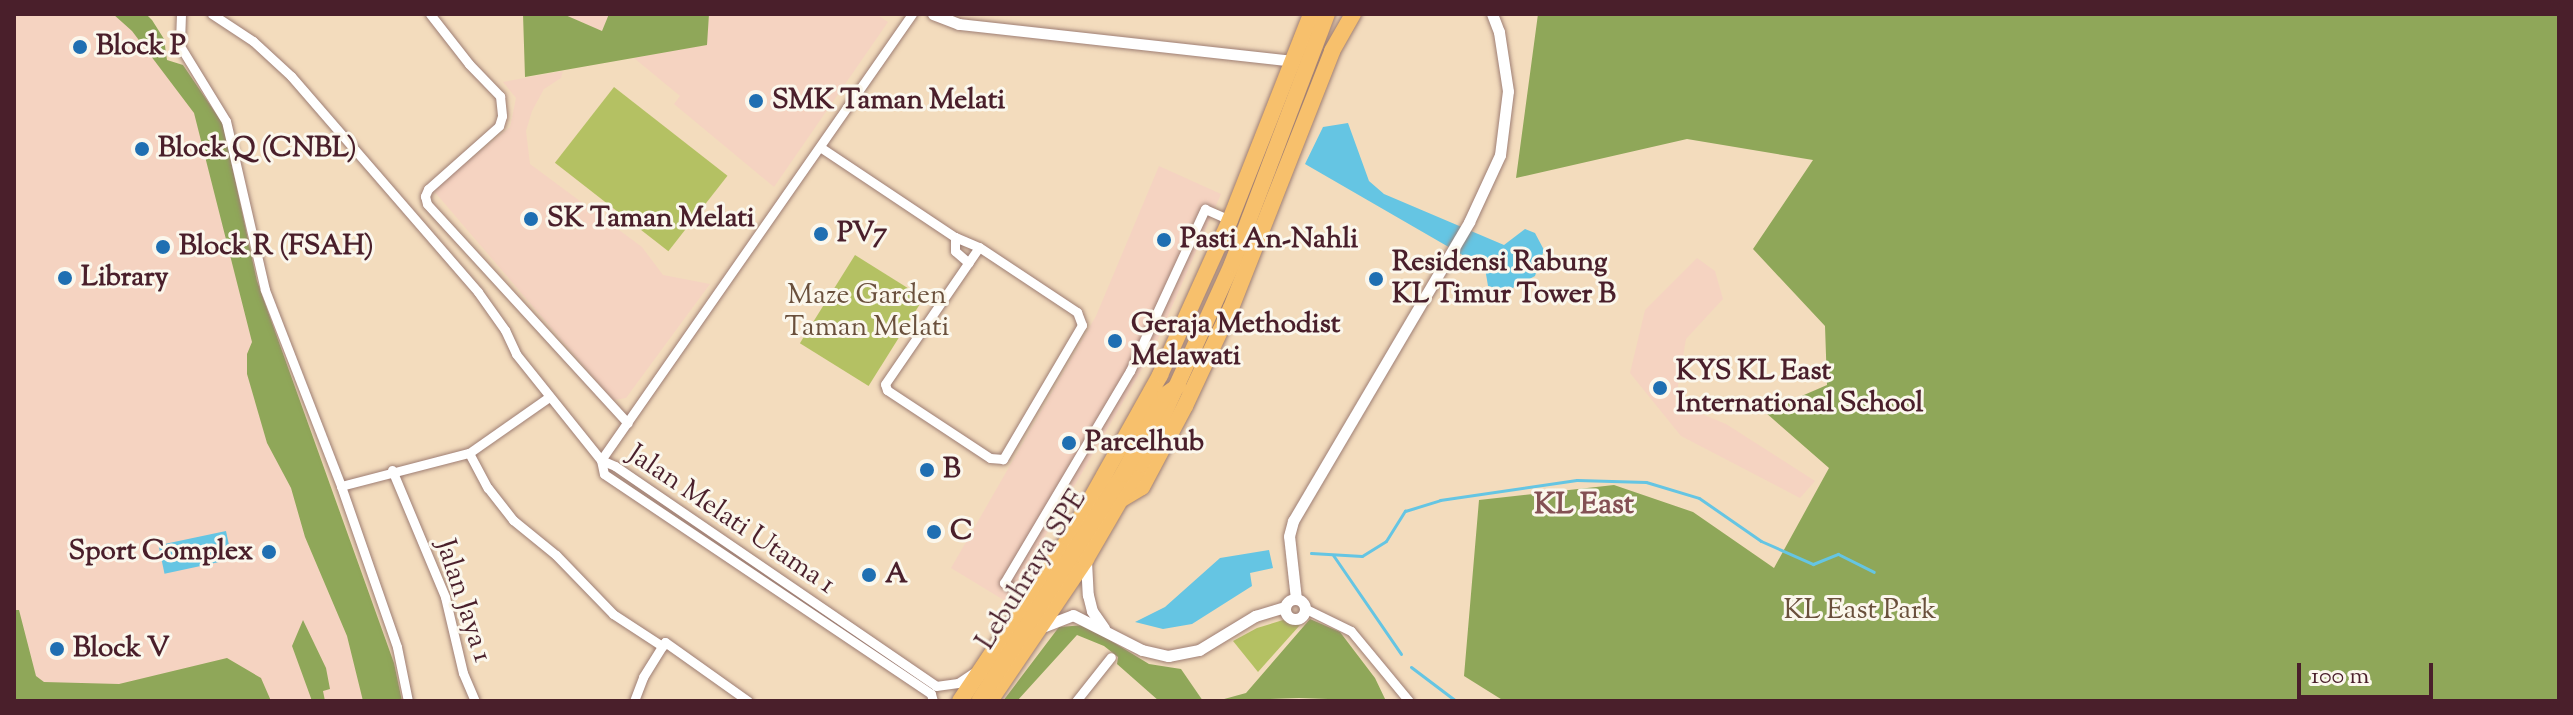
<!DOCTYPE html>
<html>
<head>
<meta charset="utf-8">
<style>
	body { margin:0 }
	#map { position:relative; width:2573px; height:715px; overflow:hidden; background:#f3dcbd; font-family:"Sorts Mill Goudy",serif }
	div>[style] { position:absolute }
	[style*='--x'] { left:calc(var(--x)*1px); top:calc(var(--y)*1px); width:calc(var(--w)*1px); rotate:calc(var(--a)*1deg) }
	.built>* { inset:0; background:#f5d3c1 }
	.green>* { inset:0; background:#b4c163; transform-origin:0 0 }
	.forest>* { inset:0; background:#8fa759 }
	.water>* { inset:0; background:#65c5e3; transform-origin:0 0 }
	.stream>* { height:3px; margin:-1.5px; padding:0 1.5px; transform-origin:1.5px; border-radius:1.5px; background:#65c5e3 }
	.roads { filter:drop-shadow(0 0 2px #9e7e74) drop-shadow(0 0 2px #9e7e74) }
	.minor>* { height:9px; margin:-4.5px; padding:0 4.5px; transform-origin:4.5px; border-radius:4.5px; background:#fff }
	.tertiary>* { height:11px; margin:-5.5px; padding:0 5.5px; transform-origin:5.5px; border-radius:5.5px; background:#fff }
	.tertiary>.ring { margin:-5.5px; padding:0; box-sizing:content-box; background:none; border:11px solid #fff; border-radius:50% }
	.trunk>* { height:16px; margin:-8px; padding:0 8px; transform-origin:8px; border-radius:8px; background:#f7c06c }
	.motorway>* { height:16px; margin:-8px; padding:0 8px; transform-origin:8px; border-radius:8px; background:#f7c06c }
	.dots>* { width:22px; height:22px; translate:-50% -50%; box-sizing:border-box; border:4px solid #fbf7ec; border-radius:50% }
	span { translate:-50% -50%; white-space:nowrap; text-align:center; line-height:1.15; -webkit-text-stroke:6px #fbf7ec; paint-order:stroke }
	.poi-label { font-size:28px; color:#4a1f2b; font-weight:700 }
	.left { translate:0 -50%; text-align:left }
	.right { translate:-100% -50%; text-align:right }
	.park-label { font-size:28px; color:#6a503c }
	.street-label { font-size:28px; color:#4a1f2b }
	.neighbourhood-label { font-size:30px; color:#845154; font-weight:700 }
	.frame { position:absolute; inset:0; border:16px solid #4a1f2b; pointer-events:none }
	.scale { position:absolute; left:2297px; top:663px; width:136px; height:36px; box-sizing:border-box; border:4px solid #4a1f2b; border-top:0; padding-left:10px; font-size:24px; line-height:28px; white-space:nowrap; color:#4a1f2b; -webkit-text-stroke:6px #fbf7ec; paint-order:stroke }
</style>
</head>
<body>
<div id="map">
	<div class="built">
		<i style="clip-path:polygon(14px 14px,120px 14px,194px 112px,356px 634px,368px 701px,14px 701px)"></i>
		<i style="clip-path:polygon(563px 14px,609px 14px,602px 31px)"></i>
		<i style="clip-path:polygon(709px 14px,876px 14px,888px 22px,774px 187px,674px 104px,680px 96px,634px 58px,706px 45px)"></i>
		<i style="clip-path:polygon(563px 71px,561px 78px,544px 89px,532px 111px,526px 131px,530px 164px,642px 247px,663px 275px,710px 284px,626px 398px,613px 400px,433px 190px,510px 127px,516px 98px,503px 82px)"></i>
		<i style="clip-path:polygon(1159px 166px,1221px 194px,1153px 350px,1007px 602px,951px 568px,1096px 316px)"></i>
		<i style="clip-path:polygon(1697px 258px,1715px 271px,1723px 299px,1686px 339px,1675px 403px,1726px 424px,1815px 481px,1800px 498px,1681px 436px,1630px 373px,1645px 310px)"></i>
	</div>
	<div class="green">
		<i style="left:614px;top:87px;width:144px;height:96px;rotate:38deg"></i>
		<i style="left:855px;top:255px;width:81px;height:104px;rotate:32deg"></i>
		<i style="clip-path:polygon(1283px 620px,1300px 625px,1258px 672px,1233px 641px,1257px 628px)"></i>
	</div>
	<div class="forest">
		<i style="clip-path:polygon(113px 14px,146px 14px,152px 20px,164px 39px,167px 60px,183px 65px,223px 124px,257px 281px,394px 663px,402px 701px,363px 701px,347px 636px,305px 537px,291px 488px,267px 443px,247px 374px,247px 354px,252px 342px,194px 113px,132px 31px)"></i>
		<i style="clip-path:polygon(523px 14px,563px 14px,602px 31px,609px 14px,709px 14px,707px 45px,525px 77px)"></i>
		<i style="clip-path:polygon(1538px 14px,2559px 14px,2559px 701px,1504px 701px,1464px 676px,1479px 500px,1614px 485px,1693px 512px,1774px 568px,1829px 468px,1765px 412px,1827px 385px,1825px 326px,1753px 249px,1813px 160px,1687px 139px,1516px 178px)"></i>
		<i style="clip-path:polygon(14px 610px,19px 610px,36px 676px,44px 682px,119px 684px,227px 658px,261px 678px,271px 701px,14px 701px)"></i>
		<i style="clip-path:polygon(1310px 619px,1340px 632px,1375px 678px,1386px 701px,1299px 698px,1217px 701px,1246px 693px)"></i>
		<i style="clip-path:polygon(303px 620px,326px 668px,330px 689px,323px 691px,325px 701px,312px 701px,292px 646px)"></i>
		<i style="clip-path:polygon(1085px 625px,1149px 664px,1181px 669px,1203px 701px,1159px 701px,1117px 664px,1118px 657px,1104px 646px,1077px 635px,1017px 701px,1003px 701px,1059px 627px)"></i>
	</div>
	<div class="water">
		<i style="clip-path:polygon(1348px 123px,1369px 181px,1384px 194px,1504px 245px,1525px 229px,1535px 233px,1544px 250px,1535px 276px,1507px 291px,1488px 286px,1485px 268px,1305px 164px,1323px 127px)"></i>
		<i style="left:226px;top:531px;width:29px;height:69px;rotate:78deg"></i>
		<i style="clip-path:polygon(1269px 550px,1273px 568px,1250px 573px,1252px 586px,1192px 624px,1163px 629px,1135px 622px,1165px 607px,1220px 558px)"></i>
	</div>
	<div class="stream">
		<i style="--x:1311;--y:553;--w:51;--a:3.4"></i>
		<i style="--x:1362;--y:556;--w:28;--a:-32"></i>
		<i style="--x:1386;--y:541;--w:36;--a:-58"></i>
		<i style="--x:1405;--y:511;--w:37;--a:-17"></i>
		<i style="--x:1440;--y:500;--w:138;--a:-8.3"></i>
		<i style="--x:1577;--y:480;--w:69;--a:1.7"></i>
		<i style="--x:1646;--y:482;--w:55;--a:16.8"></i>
		<i style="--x:1699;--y:498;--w:75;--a:34.7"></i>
		<i style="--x:1761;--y:541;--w:57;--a:23.9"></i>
		<i style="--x:1813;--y:564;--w:27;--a:-22"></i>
		<i style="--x:1838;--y:554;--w:40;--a:26.6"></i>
		<i style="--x:1333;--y:555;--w:120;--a:55.5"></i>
		<i style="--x:1411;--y:667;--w:56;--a:37.1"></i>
	</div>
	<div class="roads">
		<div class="minor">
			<i style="--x:181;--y:14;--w:32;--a:92"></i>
			<i style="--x:180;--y:46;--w:88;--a:58.5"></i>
			<i style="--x:226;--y:121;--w:173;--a:77"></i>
			<i style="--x:265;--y:290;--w:210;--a:68.8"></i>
			<i style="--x:341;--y:486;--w:170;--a:70.8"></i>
			<i style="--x:397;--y:647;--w:55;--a:78.5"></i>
			<i style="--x:212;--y:14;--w:49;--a:33.4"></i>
			<i style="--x:253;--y:41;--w:52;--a:42.6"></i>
			<i style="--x:291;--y:76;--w:286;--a:49.1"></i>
			<i style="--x:478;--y:292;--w:47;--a:54.6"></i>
			<i style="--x:505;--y:330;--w:26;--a:65"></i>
			<i style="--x:516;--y:354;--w:136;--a:51.3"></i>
			<i style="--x:601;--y:460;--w:14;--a:78"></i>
			<i style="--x:604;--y:474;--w:394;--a:33.9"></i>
			<i style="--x:931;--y:694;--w:7;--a:74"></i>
			<i style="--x:430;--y:14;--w:63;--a:52"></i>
			<i style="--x:469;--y:64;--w:45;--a:45.9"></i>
			<i style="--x:500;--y:96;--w:20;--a:84"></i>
			<i style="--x:502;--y:116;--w:10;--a:107"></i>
			<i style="--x:499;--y:126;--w:95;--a:138.4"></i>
			<i style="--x:428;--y:189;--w:8;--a:113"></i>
			<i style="--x:425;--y:196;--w:8;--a:76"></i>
			<i style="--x:427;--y:204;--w:297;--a:47.5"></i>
			<i style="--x:820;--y:147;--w:162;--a:33.7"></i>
			<i style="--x:955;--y:237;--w:26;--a:23"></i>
			<i style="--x:955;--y:237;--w:14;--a:90"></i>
			<i style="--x:955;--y:251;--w:18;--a:41"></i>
			<i style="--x:979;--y:247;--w:118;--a:33.6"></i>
			<i style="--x:1077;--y:312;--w:14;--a:69"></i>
			<i style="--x:1082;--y:325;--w:156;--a:120.5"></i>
			<i style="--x:1003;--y:459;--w:13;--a:-176"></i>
			<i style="--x:990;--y:458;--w:123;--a:-146.6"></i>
			<i style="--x:887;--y:390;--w:6;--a:-108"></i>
			<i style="--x:885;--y:384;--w:166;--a:-55.5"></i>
			<i style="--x:469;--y:453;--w:40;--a:62"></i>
			<i style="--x:488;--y:488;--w:41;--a:52"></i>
			<i style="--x:513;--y:520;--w:55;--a:39.1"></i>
			<i style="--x:556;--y:555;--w:82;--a:46"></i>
			<i style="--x:613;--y:614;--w:59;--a:33.1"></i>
			<i style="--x:662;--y:646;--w:5;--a:-53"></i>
			<i style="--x:665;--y:642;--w:102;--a:35.4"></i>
			<i style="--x:601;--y:460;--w:544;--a:-55.11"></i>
			<i style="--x:601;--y:460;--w:15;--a:23"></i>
			<i style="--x:615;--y:466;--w:389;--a:34.4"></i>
			<i style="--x:936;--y:686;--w:22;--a:-8"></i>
			<i style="--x:958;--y:683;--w:18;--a:-34"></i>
			<i style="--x:392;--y:470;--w:138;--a:67.3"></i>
			<i style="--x:445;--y:597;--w:78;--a:76.7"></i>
			<i style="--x:463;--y:673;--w:30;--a:67"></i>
			<i style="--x:341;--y:486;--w:132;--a:-14.5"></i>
			<i style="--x:469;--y:453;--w:98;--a:-35"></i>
			<i style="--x:1029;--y:599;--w:30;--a:-147"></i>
			<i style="--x:1004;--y:583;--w:247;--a:-59.3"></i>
			<i style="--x:1130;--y:371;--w:179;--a:-65.2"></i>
			<i style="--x:1205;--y:209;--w:27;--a:24"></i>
			<i style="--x:1304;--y:608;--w:52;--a:26.1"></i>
			<i style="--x:1351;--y:631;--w:91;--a:50.4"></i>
			<i style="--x:634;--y:701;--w:26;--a:-69"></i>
			<i style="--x:643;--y:677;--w:36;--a:-58"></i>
			<i style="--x:1076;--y:701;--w:56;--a:-51.5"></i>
		</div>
		<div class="tertiary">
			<i style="--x:933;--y:14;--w:28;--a:21"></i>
			<i style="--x:959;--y:24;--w:335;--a:6.3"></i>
			<i style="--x:1086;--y:561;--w:34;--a:87"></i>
			<i style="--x:1088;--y:595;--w:16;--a:76"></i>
			<i style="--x:1092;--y:611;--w:21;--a:55"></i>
			<i style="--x:1296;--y:599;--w:63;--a:-96.3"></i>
			<i style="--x:1289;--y:536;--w:16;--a:-75"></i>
			<i style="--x:1293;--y:521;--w:347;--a:-59.5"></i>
			<i style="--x:1469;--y:222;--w:74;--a:-65.2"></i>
			<i style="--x:1500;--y:155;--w:64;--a:-82.9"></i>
			<i style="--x:1508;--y:91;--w:60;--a:-98.7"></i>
			<i style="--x:1499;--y:32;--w:19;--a:-111"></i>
			<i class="ring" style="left:1285px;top:599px;width:9px;height:9px"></i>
			<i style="--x:1042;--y:627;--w:33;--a:-21"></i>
			<i style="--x:1073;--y:615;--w:77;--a:26.9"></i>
			<i style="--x:1142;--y:650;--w:27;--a:13"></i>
			<i style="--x:1168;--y:656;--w:32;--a:-11"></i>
			<i style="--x:1199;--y:650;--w:66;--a:-31.3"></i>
			<i style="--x:1255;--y:616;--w:31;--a:-17"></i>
		</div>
		<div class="trunk">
			<i style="--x:1122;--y:499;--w:23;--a:-31"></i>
			<i style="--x:1142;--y:487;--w:92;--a:-62"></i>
			<i style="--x:1185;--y:406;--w:108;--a:-64.9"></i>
			<i style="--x:1231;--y:308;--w:276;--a:-68.5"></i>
			<i style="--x:1332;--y:51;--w:43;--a:-60.4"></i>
			<i style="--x:960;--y:701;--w:196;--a:-56.2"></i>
			<i style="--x:1069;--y:538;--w:187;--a:-60.8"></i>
			<i style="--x:1160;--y:375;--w:170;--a:-65.7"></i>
			<i style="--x:1230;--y:220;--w:221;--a:-68.5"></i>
			<i style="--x:990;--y:701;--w:171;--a:-55.9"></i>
			<i style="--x:1086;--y:559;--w:110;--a:-59.9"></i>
			<i style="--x:1141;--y:464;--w:220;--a:-65.5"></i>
			<i style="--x:1232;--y:264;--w:267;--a:-69.2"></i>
		</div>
		<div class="motorway">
			<i style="--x:979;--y:701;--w:269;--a:-57.6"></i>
			<i style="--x:1123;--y:474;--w:89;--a:-62"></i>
			<i style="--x:1165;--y:395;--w:16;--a:-35"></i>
		</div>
	</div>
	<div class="dots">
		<i style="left:80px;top:47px;background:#1f6fb2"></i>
		<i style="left:756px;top:101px;background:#1f6fb2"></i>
		<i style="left:142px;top:149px;background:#1f6fb2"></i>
		<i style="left:531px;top:219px;background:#1f6fb2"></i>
		<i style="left:821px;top:234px;background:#1f6fb2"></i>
		<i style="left:1164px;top:240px;background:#1f6fb2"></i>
		<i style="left:163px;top:247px;background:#1f6fb2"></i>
		<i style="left:65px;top:278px;background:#1f6fb2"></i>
		<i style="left:1376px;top:279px;background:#1f6fb2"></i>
		<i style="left:1115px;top:341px;background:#1f6fb2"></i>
		<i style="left:1660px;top:388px;background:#1f6fb2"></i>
		<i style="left:1069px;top:443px;background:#1f6fb2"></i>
		<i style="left:927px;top:470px;background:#1f6fb2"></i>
		<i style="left:934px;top:532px;background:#1f6fb2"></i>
		<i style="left:269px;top:552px;background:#1f6fb2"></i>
		<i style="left:869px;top:575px;background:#1f6fb2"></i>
		<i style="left:57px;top:649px;background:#1f6fb2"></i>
	</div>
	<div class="poi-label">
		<span class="left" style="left:96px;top:47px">Block P</span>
		<span class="left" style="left:772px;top:101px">SMK Taman Melati</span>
		<span class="left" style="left:158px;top:149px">Block Q (CNBL)</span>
		<span class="left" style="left:547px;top:219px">SK Taman Melati</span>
		<span class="left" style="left:837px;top:234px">PV7</span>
		<span class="left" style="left:1180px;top:240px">Pasti An-Nahli</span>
		<span class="left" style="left:179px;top:247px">Block R (FSAH)</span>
		<span class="left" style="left:1392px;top:279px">Residensi Rabung<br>KL Timur Tower B</span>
		<span class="left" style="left:81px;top:278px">Library</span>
		<span class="left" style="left:1131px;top:341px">Geraja Methodist<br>Melawati</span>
		<span class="left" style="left:1676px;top:388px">KYS KL East<br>International School</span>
		<span class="left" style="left:1085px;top:443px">Parcelhub</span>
		<span class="left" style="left:943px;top:470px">B</span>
		<span class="left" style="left:950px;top:532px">C</span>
		<span class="right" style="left:253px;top:552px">Sport Complex</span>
		<span class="left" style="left:885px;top:575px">A</span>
		<span class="left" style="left:73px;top:649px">Block V</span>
	</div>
	<div class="park-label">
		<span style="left:867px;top:312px">Maze Garden<br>Taman Melati</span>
		<span style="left:1860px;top:611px">KL East Park</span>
	</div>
	<div class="street-label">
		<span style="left:731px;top:520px;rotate:34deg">Jalan Melati Utama 1</span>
		<span style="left:1032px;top:570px;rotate:-58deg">Lebuhraya SPE</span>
		<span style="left:463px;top:601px;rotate:72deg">Jalan Jaya 1</span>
	</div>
	<div class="neighbourhood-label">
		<span style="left:1584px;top:506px">KL East</span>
	</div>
	<div class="frame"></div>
	<div class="scale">100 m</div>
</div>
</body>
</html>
